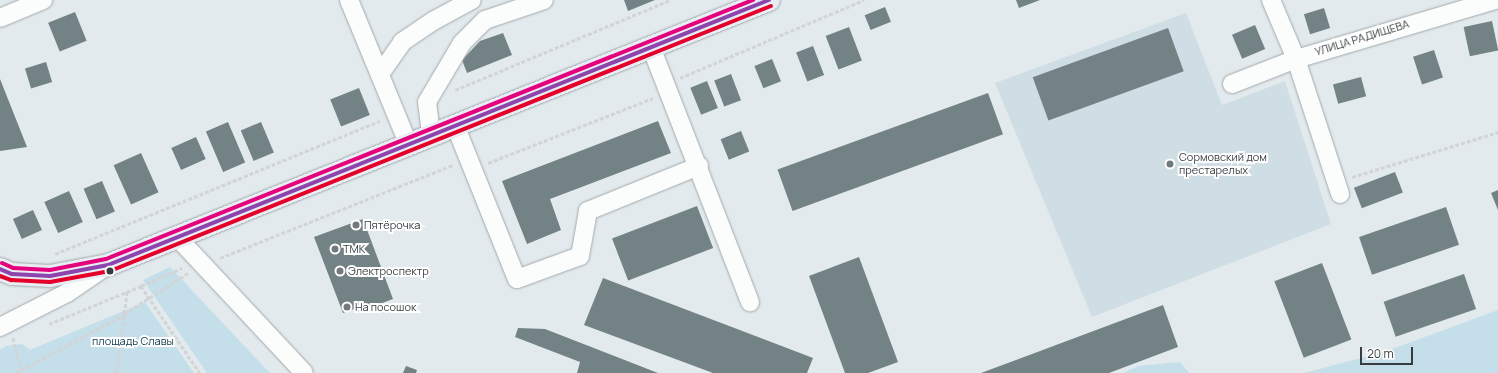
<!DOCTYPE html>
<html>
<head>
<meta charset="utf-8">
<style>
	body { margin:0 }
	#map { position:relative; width:1498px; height:373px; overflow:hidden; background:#e2eaed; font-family:Manrope,sans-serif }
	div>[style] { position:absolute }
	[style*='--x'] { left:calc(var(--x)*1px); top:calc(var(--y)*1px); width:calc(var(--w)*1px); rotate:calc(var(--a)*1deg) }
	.built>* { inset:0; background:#cfdee4 }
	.green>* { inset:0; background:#c4dfea }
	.building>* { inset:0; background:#738284; transform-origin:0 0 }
	.path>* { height:2.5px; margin-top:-1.25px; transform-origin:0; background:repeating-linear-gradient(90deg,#d2d4d5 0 4px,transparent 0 6px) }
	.roads { filter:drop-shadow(0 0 1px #a3a9ac) drop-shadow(0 0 1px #a3a9ac) }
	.minor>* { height:18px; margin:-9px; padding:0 9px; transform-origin:9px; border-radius:9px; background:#fbfcfc }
	.major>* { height:22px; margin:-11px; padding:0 11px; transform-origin:11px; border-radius:11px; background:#e7edf2 }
	.bus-1>* { height:4px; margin:-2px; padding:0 2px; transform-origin:2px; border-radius:2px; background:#8e44ad }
	.bus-2>* { height:4px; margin:-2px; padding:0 2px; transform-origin:2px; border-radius:2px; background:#e4002b }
	.bus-3>* { height:4px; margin:-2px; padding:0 2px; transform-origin:2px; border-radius:2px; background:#e5007d }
	.dots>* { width:11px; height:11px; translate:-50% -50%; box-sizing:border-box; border:2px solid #fff; border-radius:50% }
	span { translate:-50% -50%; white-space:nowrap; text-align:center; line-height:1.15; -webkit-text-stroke:4px #fff; paint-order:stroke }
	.street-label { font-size:11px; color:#363c3f }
	.poi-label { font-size:11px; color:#363c3f }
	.left { translate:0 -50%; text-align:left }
	.park-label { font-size:11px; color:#113b49 }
	.scale { position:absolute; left:1360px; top:347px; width:53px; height:18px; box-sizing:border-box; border:2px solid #363c3f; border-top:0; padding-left:5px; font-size:12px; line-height:14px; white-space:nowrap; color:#363c3f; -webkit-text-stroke:3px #fff; paint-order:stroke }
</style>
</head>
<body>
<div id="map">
	<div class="built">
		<i style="clip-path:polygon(1186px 13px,1222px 105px,1285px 81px,1331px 224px,1092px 317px,995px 83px)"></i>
	</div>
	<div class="green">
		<i style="clip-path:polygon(170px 267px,270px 373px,207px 373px,143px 280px)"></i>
		<i style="clip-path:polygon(145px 302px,194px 373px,0 373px,0 350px,6px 346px,22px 344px,30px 350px)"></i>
		<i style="clip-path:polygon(1498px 310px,1498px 373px,1304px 373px,1384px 352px)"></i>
		<i style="clip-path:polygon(1180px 362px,1189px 373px,1123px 373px,1138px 366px)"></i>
	</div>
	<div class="building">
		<i style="clip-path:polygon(624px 0,655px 0,628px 11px)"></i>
		<i style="clip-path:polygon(1016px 0,1040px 0,1019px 8px)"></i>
		<i style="left:885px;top:7px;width:16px;height:22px;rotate:68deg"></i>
		<i style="left:1324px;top:8px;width:21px;height:21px;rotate:73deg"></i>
		<i style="left:75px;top:12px;width:31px;height:29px;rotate:68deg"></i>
		<i style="left:1492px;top:21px;width:30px;height:29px;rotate:78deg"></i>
		<i style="left:1255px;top:25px;width:26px;height:25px;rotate:67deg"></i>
		<i style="left:849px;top:27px;width:36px;height:25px;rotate:69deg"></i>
		<i style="left:1168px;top:28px;width:46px;height:144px;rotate:70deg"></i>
		<i style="clip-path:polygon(503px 33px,512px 55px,467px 73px,462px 60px,480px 41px)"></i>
		<i style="left:813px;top:46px;width:31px;height:18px;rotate:69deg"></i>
		<i style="left:1434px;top:50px;width:29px;height:22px;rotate:72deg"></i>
		<i style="left:772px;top:59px;width:24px;height:19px;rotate:68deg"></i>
		<i style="left:46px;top:62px;width:21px;height:22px;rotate:73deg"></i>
		<i style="left:731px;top:74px;width:28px;height:18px;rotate:69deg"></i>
		<i style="left:1361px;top:77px;width:20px;height:29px;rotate:75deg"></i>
		<i style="clip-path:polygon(0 79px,27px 147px,0 151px)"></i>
		<i style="left:707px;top:81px;width:29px;height:18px;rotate:68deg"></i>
		<i style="left:359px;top:88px;width:29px;height:31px;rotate:68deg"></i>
		<i style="left:988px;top:93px;width:44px;height:224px;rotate:70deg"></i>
		<i style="clip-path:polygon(658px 121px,671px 153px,550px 199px,561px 230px,527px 244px,502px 181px)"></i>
		<i style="left:228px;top:122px;width:44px;height:24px;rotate:67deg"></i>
		<i style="left:261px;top:122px;width:33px;height:22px;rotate:67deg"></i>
		<i style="left:741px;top:131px;width:22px;height:22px;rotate:68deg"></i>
		<i style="left:196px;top:137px;width:24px;height:27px;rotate:66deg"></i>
		<i style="left:141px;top:153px;width:43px;height:30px;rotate:66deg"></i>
		<i style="left:1395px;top:172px;width:22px;height:44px;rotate:69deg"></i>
		<i style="left:102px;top:181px;width:33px;height:20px;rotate:67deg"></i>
		<i style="clip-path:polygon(1498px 190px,1498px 210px,1491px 193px)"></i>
		<i style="left:69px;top:191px;width:34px;height:27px;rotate:66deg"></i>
		<i style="left:697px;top:206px;width:45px;height:91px;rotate:69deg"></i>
		<i style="left:1446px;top:207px;width:40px;height:92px;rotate:71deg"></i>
		<i style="left:33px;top:210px;width:22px;height:22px;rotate:66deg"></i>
		<i style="clip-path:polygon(363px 219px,393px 299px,356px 313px,354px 309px,343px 313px,314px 237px)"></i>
		<i style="clip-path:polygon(859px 257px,898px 362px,868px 373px,845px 373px,809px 276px)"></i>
		<i style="left:1322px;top:263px;width:82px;height:51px;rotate:69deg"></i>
		<i style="left:1464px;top:274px;width:37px;height:85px;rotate:71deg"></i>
		<i style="clip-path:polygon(603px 278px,813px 358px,807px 373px,713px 373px,584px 325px)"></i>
		<i style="clip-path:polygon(1163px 305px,1178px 347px,1109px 373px,981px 373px)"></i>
		<i style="clip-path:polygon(518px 328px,545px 329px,658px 373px,577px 373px,580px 362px,515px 337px)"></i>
		<i style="clip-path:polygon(406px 366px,417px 370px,416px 373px,403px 373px)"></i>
	</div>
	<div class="path">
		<i style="--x:680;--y:78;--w:200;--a:-23"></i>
		<i style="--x:455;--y:90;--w:233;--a:-22.7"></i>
		<i style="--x:488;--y:163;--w:177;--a:-21.5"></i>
		<i style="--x:1352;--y:177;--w:153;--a:-17.1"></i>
		<i style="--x:55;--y:254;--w:351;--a:-22.3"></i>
		<i style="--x:220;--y:258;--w:251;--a:-21.8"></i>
		<i style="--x:141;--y:286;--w:45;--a:-23.7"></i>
		<i style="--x:49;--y:324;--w:100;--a:-22.4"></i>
		<i style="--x:141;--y:286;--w:105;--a:55.9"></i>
		<i style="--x:13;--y:338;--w:36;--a:76"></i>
		<i style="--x:16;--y:373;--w:123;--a:-28.6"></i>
		<i style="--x:124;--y:314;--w:76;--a:-32.6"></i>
		<i style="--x:116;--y:373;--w:82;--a:-82.3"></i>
	</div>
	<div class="roads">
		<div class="minor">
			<i style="--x:349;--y:0;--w:155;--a:67.6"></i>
			<i style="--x:1271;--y:0;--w:64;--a:67"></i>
			<i style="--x:1296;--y:59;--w:142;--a:71.9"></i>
			<i style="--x:0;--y:18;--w:47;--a:-22.7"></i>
			<i style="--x:651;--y:47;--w:274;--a:68.8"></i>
			<i style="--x:380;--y:74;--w:39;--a:-55"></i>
			<i style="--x:402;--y:42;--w:37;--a:-34"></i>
			<i style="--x:433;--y:21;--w:44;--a:-28.3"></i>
			<i style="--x:1232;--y:84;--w:69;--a:-21.3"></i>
			<i style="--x:1296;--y:59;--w:208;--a:-16.5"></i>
			<i style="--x:455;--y:125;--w:166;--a:68.1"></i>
			<i style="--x:517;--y:279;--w:67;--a:-20.1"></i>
			<i style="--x:580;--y:256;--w:46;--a:-79.9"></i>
			<i style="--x:588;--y:211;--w:120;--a:-22.1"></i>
			<i style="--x:431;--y:134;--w:32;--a:-97"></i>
			<i style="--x:427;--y:102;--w:69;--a:-59.3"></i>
			<i style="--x:462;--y:43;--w:33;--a:-45"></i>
			<i style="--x:485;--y:20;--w:62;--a:-18.7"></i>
			<i style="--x:176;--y:236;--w:187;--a:46.9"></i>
			<i style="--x:0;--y:327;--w:75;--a:-26.9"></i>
			<i style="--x:67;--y:293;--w:46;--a:-34.4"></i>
		</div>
		<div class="major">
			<i style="--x:0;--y:269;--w:13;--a:23"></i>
			<i style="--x:12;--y:274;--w:38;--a:3"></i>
			<i style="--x:50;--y:276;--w:59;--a:-10.7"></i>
			<i style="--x:108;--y:265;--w:712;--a:-21.85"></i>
		</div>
	</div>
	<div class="bus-1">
		<i style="--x:0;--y:269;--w:13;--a:23"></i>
		<i style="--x:12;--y:274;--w:38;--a:3"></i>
		<i style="--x:50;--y:276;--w:59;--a:-10.7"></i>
		<i style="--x:108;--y:265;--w:712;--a:-21.85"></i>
	</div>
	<div class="bus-2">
		<i style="--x:0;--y:276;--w:12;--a:20"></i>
		<i style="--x:11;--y:280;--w:39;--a:3"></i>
		<i style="--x:50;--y:282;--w:61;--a:-10.4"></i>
		<i style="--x:110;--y:271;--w:712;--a:-21.85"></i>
	</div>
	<div class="bus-3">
		<i style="--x:2;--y:263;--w:12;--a:24"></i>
		<i style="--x:13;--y:268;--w:37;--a:3"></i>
		<i style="--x:50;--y:270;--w:57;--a:-11.1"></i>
		<i style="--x:106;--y:259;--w:697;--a:-21.82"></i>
	</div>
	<div class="dots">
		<i style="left:1170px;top:164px;background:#72797c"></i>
		<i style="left:356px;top:225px;background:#72797c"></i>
		<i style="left:335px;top:249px;background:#72797c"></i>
		<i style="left:110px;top:271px;background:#363c3f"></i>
		<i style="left:340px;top:271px;background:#72797c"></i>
		<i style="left:347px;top:307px;background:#72797c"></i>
	</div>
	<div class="street-label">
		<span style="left:1362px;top:38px;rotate:-17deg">УЛИЦА РАДИЩЕВА</span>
	</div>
	<div class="poi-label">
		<span class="left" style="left:1179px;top:164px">Сормовский дом<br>престарелых</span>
		<span class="left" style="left:364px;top:225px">Пятёрочка</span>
		<span class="left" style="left:343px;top:249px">ТМК</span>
		<span class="left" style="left:348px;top:271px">Электроспектр</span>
		<span class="left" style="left:355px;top:307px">На посошок</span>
	</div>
	<div class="park-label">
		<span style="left:133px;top:341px">площадь Славы</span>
	</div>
	<div class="scale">20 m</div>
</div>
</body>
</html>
